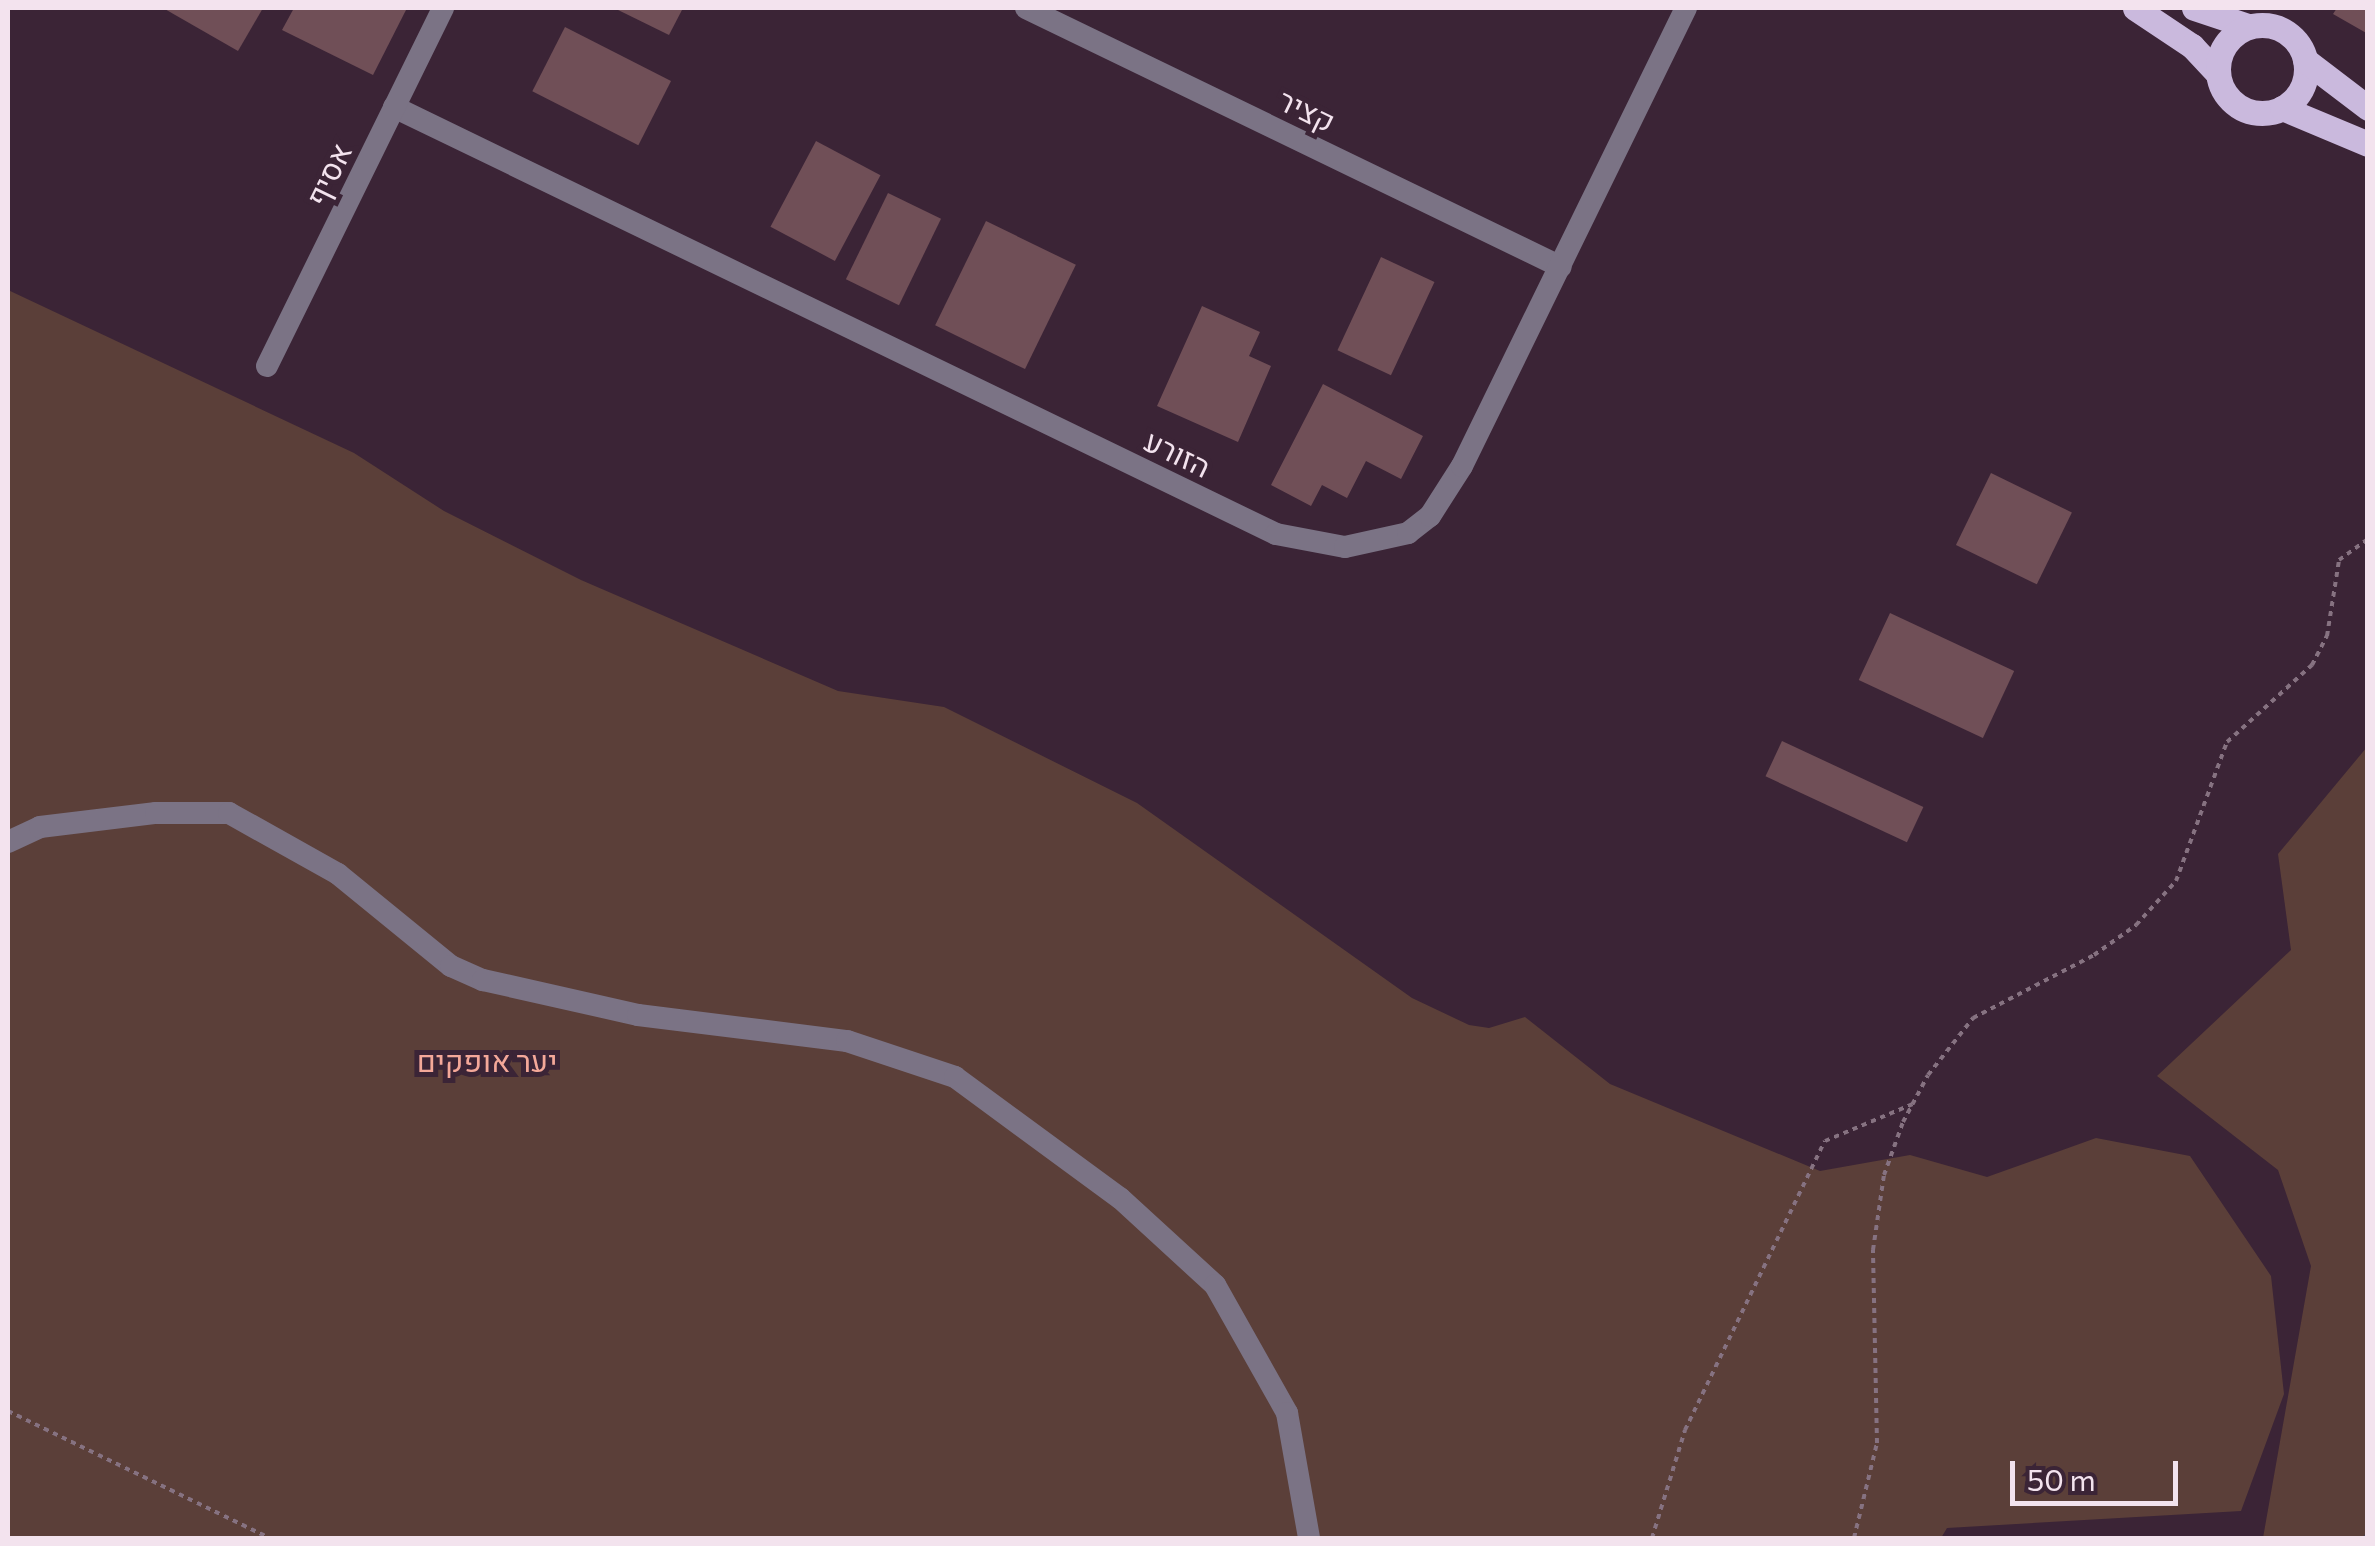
<!DOCTYPE html>
<html>
<head>
<meta charset="utf-8">
<style>
	body { margin:0 }
	#map { position:relative; width:2375px; height:1546px; overflow:hidden; background:#3b2436; font-family:Commissioner,Heebo,sans-serif }
	div>[style] { position:absolute }
	[style*='--x'] { left:calc(var(--x)*1px); top:calc(var(--y)*1px); width:calc(var(--w)*1px); rotate:calc(var(--a)*1deg) }
	.green>* { inset:0; background:#5b3f39 }
	.stream>* { height:6px; margin:-3px; padding:0 3px; transform-origin:3px; border-radius:3px; background:#393e63 }
	.building>* { inset:0; background:#704f57; transform-origin:0 0 }
	.path>* { height:4px; margin-top:-2px; transform-origin:0; background:repeating-linear-gradient(90deg,#867281 0 5px,transparent 0 10px) }
	.minor>* { height:22px; margin:-11px; padding:0 11px; transform-origin:11px; border-radius:11px; background:#7b7385 }
	.major>* { height:25px; margin:-12.5px; padding:0 12.5px; transform-origin:12.5px; border-radius:12.5px; background:#cab9dd }
	.major>.ring { margin:-12.5px; padding:0; box-sizing:content-box; background:none; border:25px solid #cab9dd; border-radius:50% }
	span { translate:-50% -50%; white-space:nowrap; text-align:center; line-height:1.15; -webkit-text-stroke:10px #3b2436; paint-order:stroke }
	.street-label { font-size:30px; color:#f3e3ee }
	.park-label { font-size:30px; color:#f4a899 }
	.frame { position:absolute; inset:0; border:10px solid #f3e3ee; pointer-events:none }
	.scale { position:absolute; left:2010px; top:1461px; width:168px; height:45px; box-sizing:border-box; border:5px solid #f3e3ee; border-top:0; padding-left:12px; font-size:30px; line-height:35px; white-space:nowrap; color:#f3e3ee; -webkit-text-stroke:8px #3b2436; paint-order:stroke }
</style>
</head>
<body>
<div id="map">
	<div class="green">
		<i style="clip-path:polygon(8px 290px,354px 453px,444px 511px,581px 580px,838px 691px,944px 707px,1137px 803px,1412px 998px,1469px 1025px,1489px 1028px,1525px 1017px,1610px 1084px,1820px 1171px,1910px 1155px,1987px 1177px,2096px 1138px,2190px 1156px,2271px 1276px,2284px 1394px,2241px 1511px,1947px 1528px,1941px 1538px,8px 1538px)"></i>
		<i style="clip-path:polygon(2367px 747px,2367px 1538px,2263px 1538px,2311px 1266px,2278px 1170px,2157px 1076px,2291px 950px,2278px 854px)"></i>
	</div>
	<div class="stream">
		<i style="--x:2366;--y:1538;--w:3;--a:-45"></i>
	</div>
	<div class="building">
		<i style="clip-path:polygon(163px 8px,263px 8px,238px 51px)"></i>
		<i style="clip-path:polygon(294px 8px,407px 8px,373px 75px,282px 30px)"></i>
		<i style="clip-path:polygon(614px 8px,683px 8px,669px 35px)"></i>
		<i style="clip-path:polygon(2337px 8px,2368px 8px,2368px 34px,2333px 14px)"></i>
		<i style="left:565px;top:27px;width:119px;height:72px;rotate:27deg"></i>
		<i style="left:816px;top:141px;width:73px;height:97px;rotate:28deg"></i>
		<i style="left:888px;top:193px;width:59px;height:96px;rotate:26deg"></i>
		<i style="left:986px;top:221px;width:100px;height:116px;rotate:26deg"></i>
		<i style="left:1381px;top:257px;width:59px;height:103px;rotate:25deg"></i>
		<i style="clip-path:polygon(1202px 306px,1260px 332px,1249px 356px,1271px 366px,1238px 442px,1157px 406px)"></i>
		<i style="clip-path:polygon(1323px 384px,1423px 436px,1401px 479px,1366px 461px,1347px 498px,1322px 485px,1311px 506px,1271px 485px)"></i>
		<i style="left:1991px;top:473px;width:90px;height:80px;rotate:26deg"></i>
		<i style="left:1890px;top:613px;width:137px;height:74px;rotate:25deg"></i>
		<i style="left:1782px;top:741px;width:156px;height:39px;rotate:25deg"></i>
	</div>
	<div class="path">
		<i style="--x:8;--y:1411;--w:291;--a:25.9"></i>
		<i style="--x:1652;--y:1538;--w:113;--a:-73"></i>
		<i style="--x:1685;--y:1430;--w:321;--a:-64.2"></i>
		<i style="--x:1825;--y:1141;--w:95;--a:-22.8"></i>
		<i style="--x:1854;--y:1538;--w:98;--a:-76.4"></i>
		<i style="--x:1877;--y:1443;--w:193;--a:-91.2"></i>
		<i style="--x:1873;--y:1250;--w:76;--a:-81.7"></i>
		<i style="--x:1884;--y:1175;--w:56;--a:-70.3"></i>
		<i style="--x:1903;--y:1122;--w:53;--a:-62"></i>
		<i style="--x:1928;--y:1075;--w:73;--a:-51.7"></i>
		<i style="--x:1973;--y:1018;--w:136;--a:-27.5"></i>
		<i style="--x:2094;--y:955;--w:52;--a:-35.5"></i>
		<i style="--x:2136;--y:925;--w:59;--a:-47.7"></i>
		<i style="--x:2176;--y:881;--w:148;--a:-69.9"></i>
		<i style="--x:2227;--y:742;--w:115;--a:-42.2"></i>
		<i style="--x:2312;--y:665;--w:33;--a:-63"></i>
		<i style="--x:2327;--y:636;--w:77;--a:-81"></i>
		<i style="--x:2339;--y:560;--w:36;--a:-36"></i>
	</div>
	<div class="minor">
		<i style="--x:1026;--y:8;--w:594;--a:25.83"></i>
		<i style="--x:394;--y:107;--w:980;--a:25.83"></i>
		<i style="--x:1276;--y:534;--w:70;--a:10.7"></i>
		<i style="--x:1345;--y:547;--w:65;--a:-12.5"></i>
		<i style="--x:1408;--y:533;--w:28;--a:-38"></i>
		<i style="--x:1430;--y:516;--w:59;--a:-57.4"></i>
		<i style="--x:1462;--y:466;--w:510;--a:-63.94"></i>
		<i style="--x:267;--y:366;--w:399;--a:-63.8"></i>
		<i style="--x:8;--y:842;--w:35;--a:-25"></i>
		<i style="--x:40;--y:827;--w:117;--a:-6.9"></i>
		<i style="--x:156;--y:813;--w:73;--a:0"></i>
		<i style="--x:229;--y:813;--w:125;--a:29.2"></i>
		<i style="--x:338;--y:874;--w:146;--a:39.2"></i>
		<i style="--x:451;--y:966;--w:35;--a:24"></i>
		<i style="--x:483;--y:980;--w:159;--a:12.7"></i>
		<i style="--x:638;--y:1015;--w:211;--a:7.1"></i>
		<i style="--x:847;--y:1041;--w:114;--a:18.4"></i>
		<i style="--x:955;--y:1077;--w:205;--a:36.3"></i>
		<i style="--x:1120;--y:1198;--w:129;--a:42.5"></i>
		<i style="--x:1215;--y:1285;--w:147;--a:60.6"></i>
		<i style="--x:1287;--y:1413;--w:127;--a:80"></i>
	</div>
	<div class="major">
		<i style="--x:2135;--y:8;--w:69;--a:33.7"></i>
		<i style="--x:2192;--y:46;--w:37;--a:47"></i>
		<i style="--x:2194;--y:8;--w:57;--a:18.4"></i>
		<i class="ring" style="left:2218px;top:25px;width:63px;height:63px"></i>
		<i style="--x:2305;--y:60;--w:79;--a:37.3"></i>
		<i style="--x:2282;--y:108;--w:93;--a:22.7"></i>
	</div>
	<div class="street-label">
		<span style="left:1307px;top:110px;rotate:26deg">קציר</span>
		<span style="left:328px;top:174px;rotate:-64deg">אסיף</span>
		<span style="left:1178px;top:453px;rotate:26deg">הזורע</span>
	</div>
	<div class="park-label">
		<span style="left:487px;top:1060px">יער אופקים</span>
	</div>
	<div class="frame"></div>
	<div class="scale">50 m</div>
</div>
</body>
</html>
